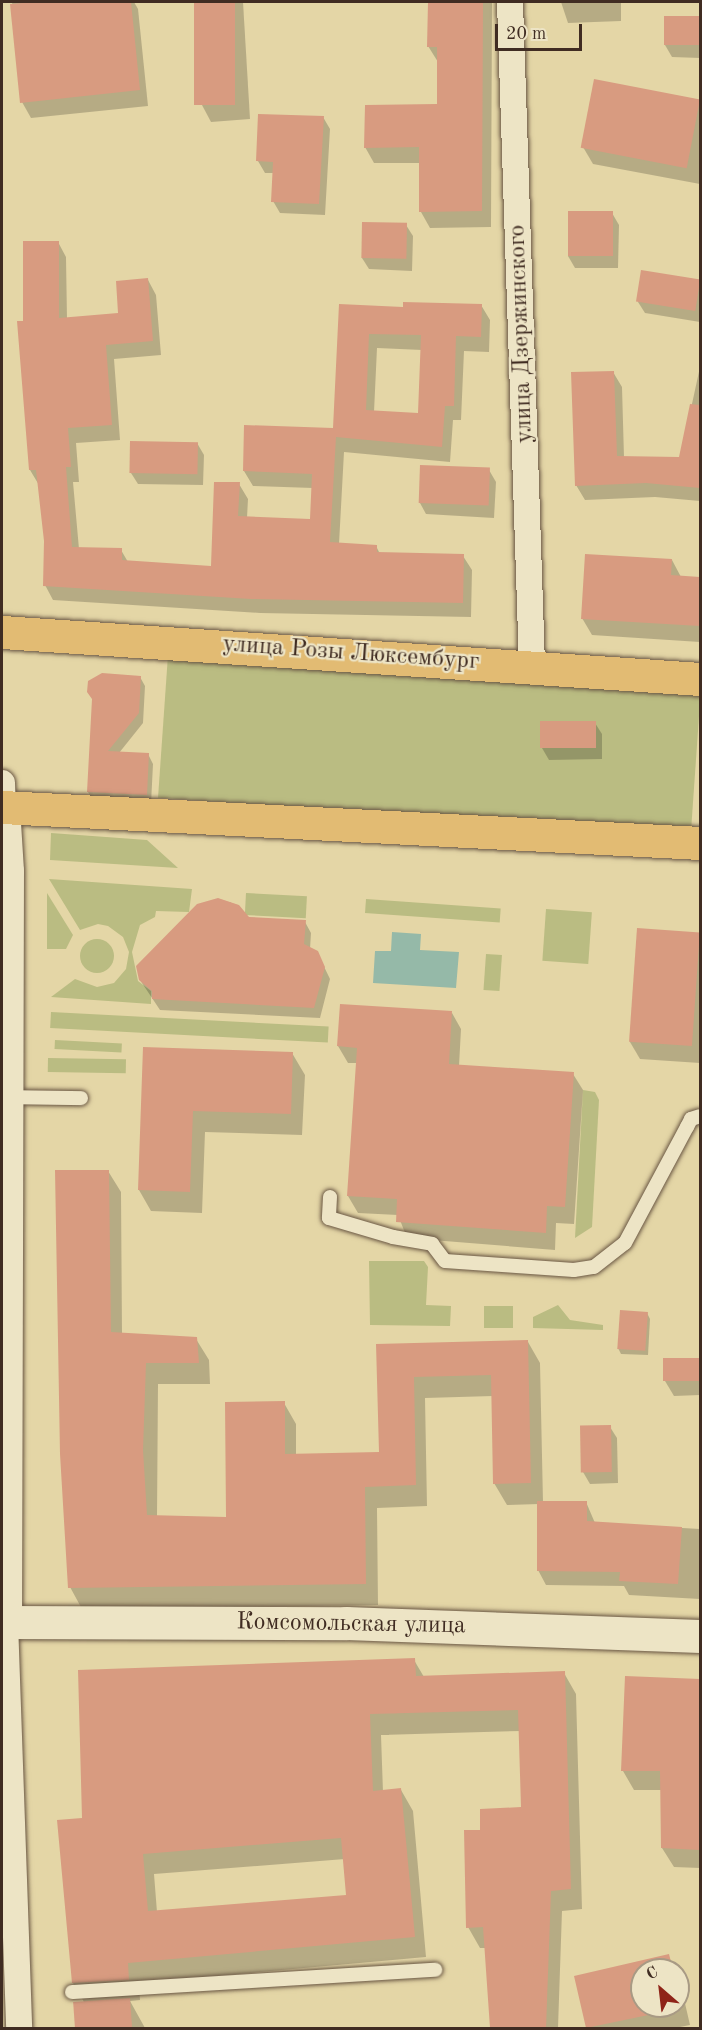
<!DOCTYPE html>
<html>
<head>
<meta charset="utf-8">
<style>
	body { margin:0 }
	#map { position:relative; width:702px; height:2030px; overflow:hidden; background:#e4d6a6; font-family:"Old Standard TT",serif }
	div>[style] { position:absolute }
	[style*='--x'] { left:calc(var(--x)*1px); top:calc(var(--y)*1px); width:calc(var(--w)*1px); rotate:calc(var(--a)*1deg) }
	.green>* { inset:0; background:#babc82; transform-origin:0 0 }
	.round { border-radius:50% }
	.water>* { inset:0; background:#95b9a8 }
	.shadow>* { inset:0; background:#0003 }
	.building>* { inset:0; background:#d89b80; transform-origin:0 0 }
	.roads { filter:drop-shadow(0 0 2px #695643) drop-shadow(0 0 2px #695643) }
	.lane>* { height:14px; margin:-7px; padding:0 7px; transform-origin:7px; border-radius:7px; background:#ede4c5 }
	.street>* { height:26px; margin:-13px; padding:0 13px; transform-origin:13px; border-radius:13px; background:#ede4c5 }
	.secondary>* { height:33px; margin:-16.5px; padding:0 16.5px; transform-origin:16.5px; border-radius:16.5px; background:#ede4c5 }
	.primary>* { height:33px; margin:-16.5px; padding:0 16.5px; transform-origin:16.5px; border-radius:16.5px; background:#e2bb73 }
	span { translate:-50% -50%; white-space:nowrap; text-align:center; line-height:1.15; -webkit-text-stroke:4.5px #ede4c5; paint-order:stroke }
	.street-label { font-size:24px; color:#402c22 }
	.frame { position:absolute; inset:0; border:3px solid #402c22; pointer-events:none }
	.north { position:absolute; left:630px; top:1958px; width:60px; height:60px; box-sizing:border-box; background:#ede4c5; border:2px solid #a89a84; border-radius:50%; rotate:332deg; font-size:16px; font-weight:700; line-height:24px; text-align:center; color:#402c22 }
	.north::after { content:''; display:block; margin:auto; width:21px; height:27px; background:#8f2418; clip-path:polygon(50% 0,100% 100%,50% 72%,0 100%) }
	.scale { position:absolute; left:495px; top:24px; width:87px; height:27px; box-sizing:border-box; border:3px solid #402c22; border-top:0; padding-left:8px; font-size:18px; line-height:21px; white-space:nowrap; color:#402c22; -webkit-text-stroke:4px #ede4c5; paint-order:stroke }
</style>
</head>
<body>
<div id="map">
	<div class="green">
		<i style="left:168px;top:655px;width:534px;height:143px;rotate:4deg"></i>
		<i style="clip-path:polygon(51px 833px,147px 840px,178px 868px,50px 860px)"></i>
		<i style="clip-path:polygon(49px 879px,192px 889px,189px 912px,156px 911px,155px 917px,140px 925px,132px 952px,138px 981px,151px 991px,151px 1004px,51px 997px,75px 979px,97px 987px,114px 983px,126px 969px,129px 952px,123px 937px,108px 926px,98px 924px,80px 930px)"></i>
		<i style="clip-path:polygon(47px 893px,73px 935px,66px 949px,47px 949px)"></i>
		<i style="left:246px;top:893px;width:61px;height:22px;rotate:3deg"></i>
		<i style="left:366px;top:899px;width:135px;height:14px;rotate:4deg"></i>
		<i style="left:546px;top:909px;width:46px;height:52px;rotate:4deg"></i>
		<i class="round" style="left:80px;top:939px;width:34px;height:34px"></i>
		<i style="left:486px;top:954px;width:16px;height:36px;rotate:4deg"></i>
		<i style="left:51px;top:1012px;width:278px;height:16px;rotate:3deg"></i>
		<i style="left:55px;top:1040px;width:67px;height:9px;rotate:3deg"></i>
		<i style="left:48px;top:1058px;width:78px;height:14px;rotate:1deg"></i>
		<i style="clip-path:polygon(583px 1090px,595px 1092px,599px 1100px,592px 1227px,575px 1238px)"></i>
		<i style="clip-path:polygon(369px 1261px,424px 1261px,428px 1267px,426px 1305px,451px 1306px,450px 1326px,370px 1325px)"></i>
		<i style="clip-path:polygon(558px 1305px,570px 1320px,603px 1325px,603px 1330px,533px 1328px,533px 1317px)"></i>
		<i style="left:484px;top:1306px;width:29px;height:22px"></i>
	</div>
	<div class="water">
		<i style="clip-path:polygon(392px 932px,421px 934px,420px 950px,459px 952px,456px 988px,373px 983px,375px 951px,391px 951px)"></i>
	</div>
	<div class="shadow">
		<i style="clip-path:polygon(12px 2px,134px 2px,138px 9px,148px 106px,31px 118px,22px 102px)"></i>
		<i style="clip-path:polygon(195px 2px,243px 2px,250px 119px,211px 122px,202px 105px)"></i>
		<i style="clip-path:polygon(431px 2px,492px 2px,491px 227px,430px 228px,421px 212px,421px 163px,374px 163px,365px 147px,439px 106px,438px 62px,428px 46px)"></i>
		<i style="clip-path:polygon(561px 2px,621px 2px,621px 21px,568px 23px)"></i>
		<i style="clip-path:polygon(666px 17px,700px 18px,700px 58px,672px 57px,665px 45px)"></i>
		<i style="clip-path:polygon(595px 81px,700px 100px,700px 184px,593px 164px,583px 147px)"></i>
		<i style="clip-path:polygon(323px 117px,330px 129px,325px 215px,280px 213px,273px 201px,274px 173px,265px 173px,258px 161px)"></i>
		<i style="clip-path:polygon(569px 212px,612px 213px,619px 225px,618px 268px,575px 268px,568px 256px)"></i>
		<i style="clip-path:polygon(406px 225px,413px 236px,412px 271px,369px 269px,362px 258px)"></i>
		<i style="clip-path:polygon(evenodd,58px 242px,66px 257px,67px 319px,120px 314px,148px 280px,156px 295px,161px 355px,114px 359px,120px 440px,76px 443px,79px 482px,73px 482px,79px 549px,121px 550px,128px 562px,213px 567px,239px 484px,248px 499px,247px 518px,311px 520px,313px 488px,253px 486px,244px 471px,335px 430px,341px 306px,405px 309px,481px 305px,490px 320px,489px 352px,464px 351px,461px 420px,453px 420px,450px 462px,344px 452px,339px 544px,376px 546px,380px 554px,463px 556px,472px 570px,471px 617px,260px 613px,53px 600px,45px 585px,46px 541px,39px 485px,30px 470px,25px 322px,58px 242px,377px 348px,422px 350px,419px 415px,374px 412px,377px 348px)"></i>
		<i style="clip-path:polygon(643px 272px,700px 280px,700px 322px,645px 313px,638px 302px)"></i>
		<i style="clip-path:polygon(700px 367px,700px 501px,655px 497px,585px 500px,576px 485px,613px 372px,622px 387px,624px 457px,680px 459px)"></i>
		<i style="clip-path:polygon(197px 443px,204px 455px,203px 485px,138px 484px,131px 473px)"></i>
		<i style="clip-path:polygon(489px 470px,496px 482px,494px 518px,426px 514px,420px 503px)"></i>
		<i style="clip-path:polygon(672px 560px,681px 577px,700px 579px,700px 642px,592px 635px,582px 618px)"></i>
		<i style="clip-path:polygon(140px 677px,145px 686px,143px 723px,119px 753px,148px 754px,153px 764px,151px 804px,93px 801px,88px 792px)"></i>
		<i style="clip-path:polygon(595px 723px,602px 734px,602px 759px,549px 760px,542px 748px)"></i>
		<i style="clip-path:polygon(206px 902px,230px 902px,249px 918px,305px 922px,311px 933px,310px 949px,317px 952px,330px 979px,320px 1018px,160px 1010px,140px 980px)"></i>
		<i style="clip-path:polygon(638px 930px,700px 934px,700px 1063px,640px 1059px,630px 1042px)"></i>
		<i style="clip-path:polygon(452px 1013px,461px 1029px,459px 1066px,573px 1074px,583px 1090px,574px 1224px,556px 1223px,555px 1250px,407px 1238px,398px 1215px,358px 1213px,348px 1196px,357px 1063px,348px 1063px,338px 1046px)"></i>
		<i style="clip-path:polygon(144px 1048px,292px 1053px,305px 1075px,302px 1135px,205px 1132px,202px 1213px,151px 1211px,139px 1190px)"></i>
		<i style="clip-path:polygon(108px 1171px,121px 1192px,122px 1334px,196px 1339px,209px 1360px,210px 1384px,158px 1384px,157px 1517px,227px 1518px,284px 1403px,296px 1424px,296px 1455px,380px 1454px,378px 1345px,528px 1342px,540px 1363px,543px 1502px,586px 1502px,595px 1523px,700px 1529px,700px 1599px,629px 1595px,624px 1586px,546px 1585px,538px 1570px,539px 1504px,507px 1505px,494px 1483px,493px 1396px,425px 1398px,427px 1506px,377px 1508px,378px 1605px,82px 1609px,70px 1587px)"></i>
		<i style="clip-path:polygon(647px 1313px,650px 1319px,648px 1355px,621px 1354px,618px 1348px)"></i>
		<i style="clip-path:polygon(700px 1359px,700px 1395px,674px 1396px,665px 1381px,664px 1360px)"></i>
		<i style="clip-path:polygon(610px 1427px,617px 1438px,618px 1483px,590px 1484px,583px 1472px)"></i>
		<i style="clip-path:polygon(evenodd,414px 1660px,424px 1677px,564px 1673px,576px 1694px,582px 1909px,562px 1911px,558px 2028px,491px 2028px,486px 1948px,480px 1948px,468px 1927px,482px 1831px,523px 1808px,521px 1731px,381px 1735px,383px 1792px,401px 1790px,413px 1811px,426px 1957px,139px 1983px,140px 2000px,130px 2001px,145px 2028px,76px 2028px,74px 2002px,84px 2002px,73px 1983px,84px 1819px,414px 1660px,345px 1859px,348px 1896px,157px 1912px,154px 1874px,345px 1859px)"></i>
		<i style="clip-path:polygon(627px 1677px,700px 1681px,700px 1868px,674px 1867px,662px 1848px,662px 1790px,634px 1790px,623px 1771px)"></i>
		<i style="clip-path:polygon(668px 1956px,677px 1970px,642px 1970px,642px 2006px,678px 2006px,678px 1973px,690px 2025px,675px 2028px,588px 2028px,576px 1977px)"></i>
	</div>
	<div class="building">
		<i style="clip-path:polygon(36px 2px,131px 2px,140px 90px,20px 103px,10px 4px)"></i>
		<i style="left:194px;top:2px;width:41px;height:103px"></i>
		<i style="clip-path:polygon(428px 2px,483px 2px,482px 211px,419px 212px,419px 147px,364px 148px,365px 105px,437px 104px,437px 47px,427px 47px)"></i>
		<i style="left:664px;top:16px;width:36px;height:29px"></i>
		<i style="left:594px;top:79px;width:108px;height:70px;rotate:11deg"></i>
		<i style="clip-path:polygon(258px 114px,324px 116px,319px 204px,271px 202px,273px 162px,256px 161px)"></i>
		<i style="left:568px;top:211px;width:45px;height:45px"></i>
		<i style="left:362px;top:222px;width:45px;height:36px;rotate:1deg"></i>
		<i style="clip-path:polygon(evenodd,23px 241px,59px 241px,59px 318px,118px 313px,116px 281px,148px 278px,153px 341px,106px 345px,112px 425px,68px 428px,71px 467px,66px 467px,72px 547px,122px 548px,122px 560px,211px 566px,214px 482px,240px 482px,238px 516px,310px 519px,312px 474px,243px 471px,244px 425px,333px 428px,339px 304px,403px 307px,403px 302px,482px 304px,481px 337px,456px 336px,454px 406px,445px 406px,442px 447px,336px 437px,330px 542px,377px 545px,377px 552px,464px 554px,463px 603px,251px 599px,43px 586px,44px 541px,36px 470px,29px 470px,17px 321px,23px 321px,23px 241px,369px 334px,421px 335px,418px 413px,366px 410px,369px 334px)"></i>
		<i style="left:641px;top:270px;width:60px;height:32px;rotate:9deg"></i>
		<i style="clip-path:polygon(614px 371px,617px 456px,679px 457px,690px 404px,700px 405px,700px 488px,646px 483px,575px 486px,571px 372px)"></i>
		<i style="left:130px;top:441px;width:68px;height:32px;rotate:1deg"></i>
		<i style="left:420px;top:465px;width:70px;height:38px;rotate:2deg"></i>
		<i style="clip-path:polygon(585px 554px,672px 559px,671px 575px,700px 577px,700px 626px,581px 619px)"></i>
		<i style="clip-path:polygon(102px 673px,141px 676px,139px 713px,108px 751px,149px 753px,147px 795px,87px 792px,92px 699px,87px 692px,88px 681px)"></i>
		<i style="left:596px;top:721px;width:27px;height:56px;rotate:90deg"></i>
		<i style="clip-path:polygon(218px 898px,239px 905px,249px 917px,306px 920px,304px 944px,318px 951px,325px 967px,314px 1008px,152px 999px,152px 991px,139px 980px,136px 966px,197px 904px)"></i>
		<i style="left:637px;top:928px;width:63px;height:114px;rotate:4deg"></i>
		<i style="clip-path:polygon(340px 1004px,452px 1011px,449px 1064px,574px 1072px,565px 1207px,547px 1206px,546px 1233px,396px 1222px,397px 1199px,347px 1196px,357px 1048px,337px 1046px)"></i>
		<i style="clip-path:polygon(143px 1047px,293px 1052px,291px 1114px,193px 1111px,190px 1192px,138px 1190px)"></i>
		<i style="clip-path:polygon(55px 1170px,109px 1170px,111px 1332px,197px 1337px,199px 1363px,146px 1363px,143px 1450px,147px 1515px,226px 1517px,225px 1402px,285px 1401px,285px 1454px,379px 1452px,376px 1344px,528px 1340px,531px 1483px,493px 1484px,491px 1375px,414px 1377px,416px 1485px,365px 1487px,366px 1584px,68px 1588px,60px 1454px)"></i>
		<i style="left:620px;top:1310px;width:28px;height:39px;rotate:4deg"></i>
		<i style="left:700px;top:1358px;width:23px;height:37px;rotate:90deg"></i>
		<i style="left:611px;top:1425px;width:47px;height:31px;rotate:89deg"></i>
		<i style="clip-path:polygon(537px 1501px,587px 1501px,587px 1521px,682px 1527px,678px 1584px,619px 1581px,620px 1572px,537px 1571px)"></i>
		<i style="clip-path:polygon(evenodd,415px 1658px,416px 1676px,565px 1671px,571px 1889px,551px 1891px,546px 2028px,490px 2028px,483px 1927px,466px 1928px,464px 1830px,480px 1830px,480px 1809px,521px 1807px,518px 1710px,370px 1714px,373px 1791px,401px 1788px,415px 1937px,128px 1963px,129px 1980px,72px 1983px,57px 1820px,82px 1818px,78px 1670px,415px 1658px,341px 1838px,346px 1895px,148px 1911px,143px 1854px,341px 1838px)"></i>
		<i style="clip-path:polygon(625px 1676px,700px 1679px,700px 1850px,661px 1848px,660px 1771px,621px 1771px)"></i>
		<i style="clip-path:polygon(669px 1954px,673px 1970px,642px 1970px,642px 2006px,678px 2006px,678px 1992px,682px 2008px,586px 2028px,574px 1976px)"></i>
		<i style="left:130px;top:1998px;width:30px;height:57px;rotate:86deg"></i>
	</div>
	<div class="roads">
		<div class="lane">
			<i style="--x:6;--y:1097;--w:75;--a:0.8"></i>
			<i style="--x:330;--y:1197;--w:21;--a:93"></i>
			<i style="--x:329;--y:1218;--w:67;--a:16.5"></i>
			<i style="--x:393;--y:1237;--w:40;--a:10"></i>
			<i style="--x:432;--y:1244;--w:21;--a:53"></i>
			<i style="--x:445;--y:1261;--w:129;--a:4"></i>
			<i style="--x:574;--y:1270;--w:20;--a:-9"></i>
			<i style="--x:594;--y:1267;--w:39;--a:-38"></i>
			<i style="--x:625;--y:1243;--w:132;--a:-61.9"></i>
			<i style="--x:687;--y:1127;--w:9;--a:-63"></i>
			<i style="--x:691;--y:1119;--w:9;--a:-18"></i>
			<i style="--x:72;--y:1992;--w:364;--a:-3.5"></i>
		</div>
		<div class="street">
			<i style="--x:510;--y:2;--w:664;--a:88.1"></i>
			<i style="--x:2;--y:783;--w:24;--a:88"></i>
			<i style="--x:5;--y:1622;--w:406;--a:88"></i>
		</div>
		<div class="secondary">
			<i style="--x:3;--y:807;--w:64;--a:86.4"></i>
			<i style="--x:7;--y:871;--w:751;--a:90.15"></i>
			<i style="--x:2;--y:1622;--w:344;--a:0.2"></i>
			<i style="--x:346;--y:1623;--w:354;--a:2.1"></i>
		</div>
		<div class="primary">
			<i style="--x:2;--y:632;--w:700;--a:3.85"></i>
			<i style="--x:2;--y:807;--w:699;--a:2.95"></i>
		</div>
	</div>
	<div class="street-label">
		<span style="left:522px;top:334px;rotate:-92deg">улица Дзержинского</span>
		<span style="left:351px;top:654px;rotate:4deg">улица Розы Люксембург</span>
		<span style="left:351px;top:1625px;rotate:1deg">Комсомольская улица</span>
	</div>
	<div class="frame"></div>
	<div class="north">С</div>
	<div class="scale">20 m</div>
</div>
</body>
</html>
